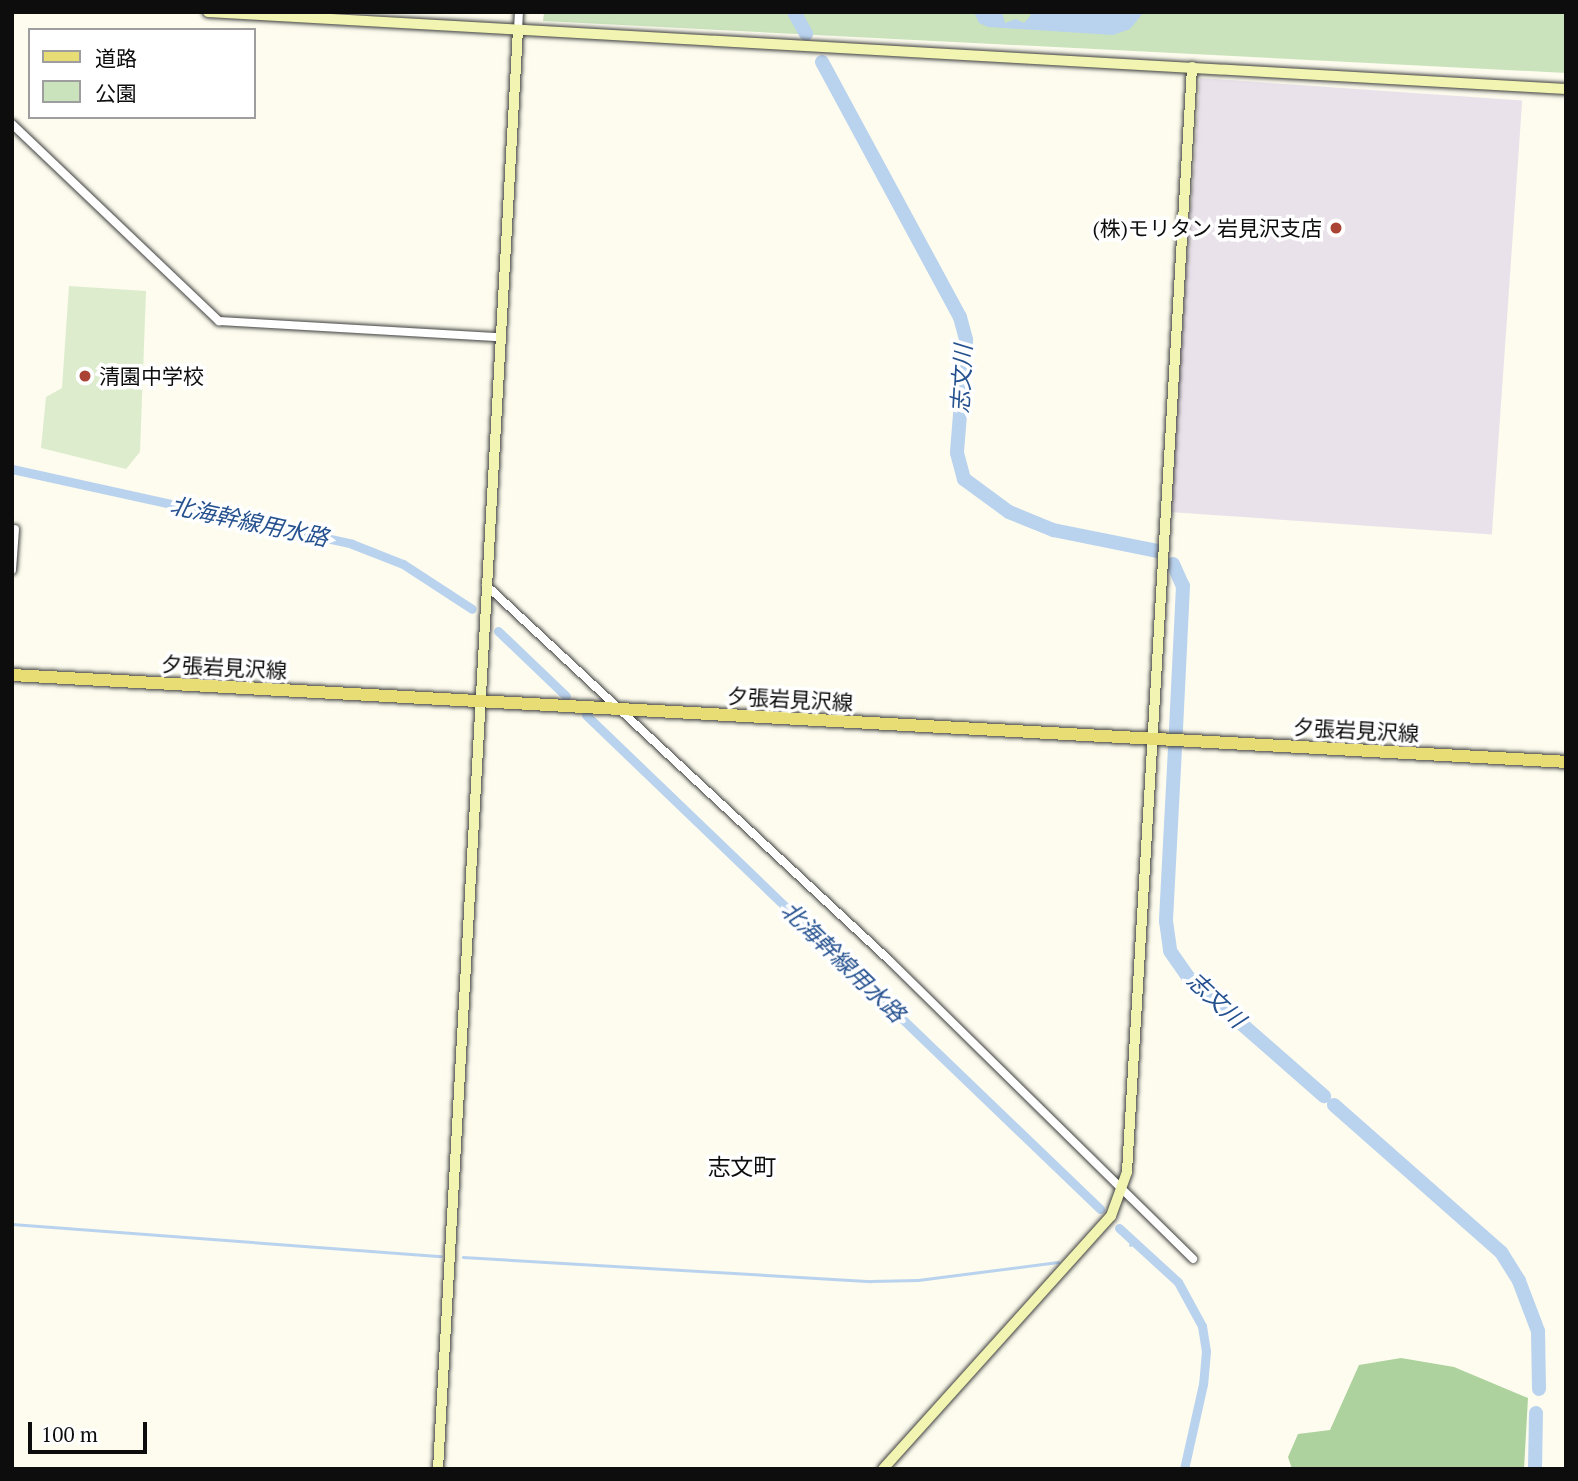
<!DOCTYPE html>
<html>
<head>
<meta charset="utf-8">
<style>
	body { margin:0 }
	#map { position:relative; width:1578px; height:1481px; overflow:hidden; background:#fdfcee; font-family:"PT Serif","Noto Sans JP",serif }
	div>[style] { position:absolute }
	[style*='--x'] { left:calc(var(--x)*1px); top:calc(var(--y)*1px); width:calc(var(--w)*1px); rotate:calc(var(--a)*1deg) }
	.industrial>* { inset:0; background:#eae2ea; transform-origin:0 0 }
	.green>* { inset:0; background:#cae3bc }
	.forest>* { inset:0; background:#add29d }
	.pitch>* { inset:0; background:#dceccd }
	.water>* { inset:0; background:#b9d2ee }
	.stream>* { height:2.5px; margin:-1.25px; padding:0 1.25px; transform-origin:1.25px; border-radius:1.25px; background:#b9d2ee }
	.canal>* { height:9px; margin:-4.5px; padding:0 4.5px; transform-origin:4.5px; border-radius:4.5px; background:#b9d2ee }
	.river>* { height:14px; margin:-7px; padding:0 7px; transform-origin:7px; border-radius:7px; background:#b9d2ee }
	.roads { filter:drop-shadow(0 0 2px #404040) drop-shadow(0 0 2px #404040) }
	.street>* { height:8px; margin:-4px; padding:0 4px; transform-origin:4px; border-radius:4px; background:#fff }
	.secondary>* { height:10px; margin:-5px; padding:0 5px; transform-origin:5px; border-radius:5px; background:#f2f5b1 }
	.primary>* { height:12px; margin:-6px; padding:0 6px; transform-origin:6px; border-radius:6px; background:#e8dd74 }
	.dots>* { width:19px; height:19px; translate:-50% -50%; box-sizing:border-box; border:4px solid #fff; border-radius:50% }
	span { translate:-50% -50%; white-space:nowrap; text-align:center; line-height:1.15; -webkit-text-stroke:7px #fff; paint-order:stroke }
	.poi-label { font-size:21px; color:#0d0d0d }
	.right { translate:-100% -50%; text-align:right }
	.left { translate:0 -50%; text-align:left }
	.street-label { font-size:21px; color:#0d0d0d }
	.water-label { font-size:23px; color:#25518f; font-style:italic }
	.neighbourhood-label { font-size:23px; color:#0d0d0d }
	.frame { position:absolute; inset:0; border:14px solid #0d0d0d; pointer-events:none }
	.legend { position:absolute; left:28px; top:28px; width:228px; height:91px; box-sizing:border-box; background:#fff; border:2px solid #9e9e9e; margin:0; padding:9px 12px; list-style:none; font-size:21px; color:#0d0d0d }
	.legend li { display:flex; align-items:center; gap:14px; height:35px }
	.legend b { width:35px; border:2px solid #9e9e9e }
	.scale { position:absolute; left:28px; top:1422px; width:119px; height:32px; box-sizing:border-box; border:4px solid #0d0d0d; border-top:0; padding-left:9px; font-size:21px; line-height:24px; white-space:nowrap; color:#0d0d0d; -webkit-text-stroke:5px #fff; paint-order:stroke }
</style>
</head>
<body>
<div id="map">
	<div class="industrial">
		<i style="left:1200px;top:78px;width:323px;height:435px;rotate:4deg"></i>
	</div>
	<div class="green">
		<i style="clip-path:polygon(544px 12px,1566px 12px,1566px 73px,543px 21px)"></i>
	</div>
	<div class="forest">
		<i style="clip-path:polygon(1401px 1358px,1454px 1367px,1528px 1398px,1524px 1469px,1292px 1469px,1288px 1457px,1298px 1434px,1330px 1430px,1359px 1365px)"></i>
	</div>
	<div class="pitch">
		<i style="clip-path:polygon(69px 286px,146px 291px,140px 452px,126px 469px,41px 448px,46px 397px,62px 388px)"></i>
	</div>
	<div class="water">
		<i style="clip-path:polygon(974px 12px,1002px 12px,1005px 23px,1016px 19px,1024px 23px,1031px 15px,1028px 12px,1144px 12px,1130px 29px,1113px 35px,988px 27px,979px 23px)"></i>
	</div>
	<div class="stream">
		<i style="--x:12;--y:1224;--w:430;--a:4.3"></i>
		<i style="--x:1130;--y:1245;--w:6;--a:-31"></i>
		<i style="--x:463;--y:1257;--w:408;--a:3.4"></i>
		<i style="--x:870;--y:1281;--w:48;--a:-1.2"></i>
		<i style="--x:918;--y:1280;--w:141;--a:-7.3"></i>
	</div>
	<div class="canal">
		<i style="--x:12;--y:469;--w:348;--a:12.4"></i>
		<i style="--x:352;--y:544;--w:55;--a:21.4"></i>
		<i style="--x:403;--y:564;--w:82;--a:33.1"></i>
		<i style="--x:498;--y:631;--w:94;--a:43.7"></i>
		<i style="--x:586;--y:715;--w:713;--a:43.86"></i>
		<i style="--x:1119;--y:1228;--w:80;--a:42.5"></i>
		<i style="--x:1178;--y:1282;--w:50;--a:61.4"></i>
		<i style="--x:1202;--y:1326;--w:25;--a:81"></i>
		<i style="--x:1206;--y:1351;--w:33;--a:95"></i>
		<i style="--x:1203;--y:1384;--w:87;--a:102.6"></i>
	</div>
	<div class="river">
		<i style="--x:794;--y:12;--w:25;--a:61"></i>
		<i style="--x:822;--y:62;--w:290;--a:61.6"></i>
		<i style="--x:960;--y:317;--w:24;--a:75"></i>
		<i style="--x:966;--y:340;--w:113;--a:94.6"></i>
		<i style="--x:957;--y:453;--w:27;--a:75"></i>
		<i style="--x:964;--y:479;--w:56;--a:36.3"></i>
		<i style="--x:1009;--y:512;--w:48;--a:22.2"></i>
		<i style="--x:1053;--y:530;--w:106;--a:11.4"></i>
		<i style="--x:1173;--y:564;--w:24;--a:66"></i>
		<i style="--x:1183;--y:586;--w:145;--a:92.8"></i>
		<i style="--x:1175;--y:748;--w:173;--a:93"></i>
		<i style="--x:1166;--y:921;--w:30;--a:82"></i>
		<i style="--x:1170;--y:951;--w:32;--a:55"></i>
		<i style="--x:1188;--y:977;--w:181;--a:41.2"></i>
		<i style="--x:1334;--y:1105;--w:222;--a:41.4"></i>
		<i style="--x:1501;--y:1252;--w:34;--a:58"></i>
		<i style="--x:1519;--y:1281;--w:53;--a:69.2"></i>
		<i style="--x:1538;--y:1331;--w:58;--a:89"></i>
		<i style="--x:1535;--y:1469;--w:56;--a:-89"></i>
	</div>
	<div class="roads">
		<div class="street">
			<i style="--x:518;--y:30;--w:18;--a:-87"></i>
			<i style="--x:12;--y:124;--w:286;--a:43.6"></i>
			<i style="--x:219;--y:321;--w:281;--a:3.3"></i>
			<i style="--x:12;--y:570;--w:41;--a:-85.8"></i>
			<i style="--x:486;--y:585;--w:552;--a:42.94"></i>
			<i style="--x:890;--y:961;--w:425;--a:44.5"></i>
		</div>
		<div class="secondary">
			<i style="--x:208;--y:12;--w:1360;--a:3.25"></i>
			<i style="--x:438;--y:1469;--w:1441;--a:-86.82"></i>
			<i style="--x:883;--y:1469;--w:341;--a:-48"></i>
			<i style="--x:1111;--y:1216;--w:47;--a:-70"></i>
			<i style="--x:1127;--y:1172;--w:1107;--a:-86.63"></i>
		</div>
		<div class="primary">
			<i style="--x:12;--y:675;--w:1556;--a:3.2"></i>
		</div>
	</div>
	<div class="dots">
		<i style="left:1336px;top:228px;background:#ab4236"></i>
		<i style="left:85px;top:376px;background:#ab4236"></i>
	</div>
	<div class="poi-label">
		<span class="right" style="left:1322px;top:228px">(株)モリタン 岩見沢支店</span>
		<span class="left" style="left:99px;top:376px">清園中学校</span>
	</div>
	<div class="street-label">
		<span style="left:224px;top:667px;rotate:3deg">夕張岩見沢線</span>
		<span style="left:790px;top:699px;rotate:3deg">夕張岩見沢線</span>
		<span style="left:1356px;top:730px;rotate:3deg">夕張岩見沢線</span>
	</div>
	<div class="water-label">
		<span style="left:962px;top:379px;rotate:-87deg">志文川</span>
		<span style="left:249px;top:522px;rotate:12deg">北海幹線用水路</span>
		<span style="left:843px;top:962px;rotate:44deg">北海幹線用水路</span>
		<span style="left:1216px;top:1000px;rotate:43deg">志文川</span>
	</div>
	<div class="neighbourhood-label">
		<span style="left:742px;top:1167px">志文町</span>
	</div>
	<div class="frame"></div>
	<ul class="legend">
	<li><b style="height:9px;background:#e8dd74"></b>道路</li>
	<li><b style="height:19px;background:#cae3bc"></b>公園</li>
	</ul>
	<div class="scale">100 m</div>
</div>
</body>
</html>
